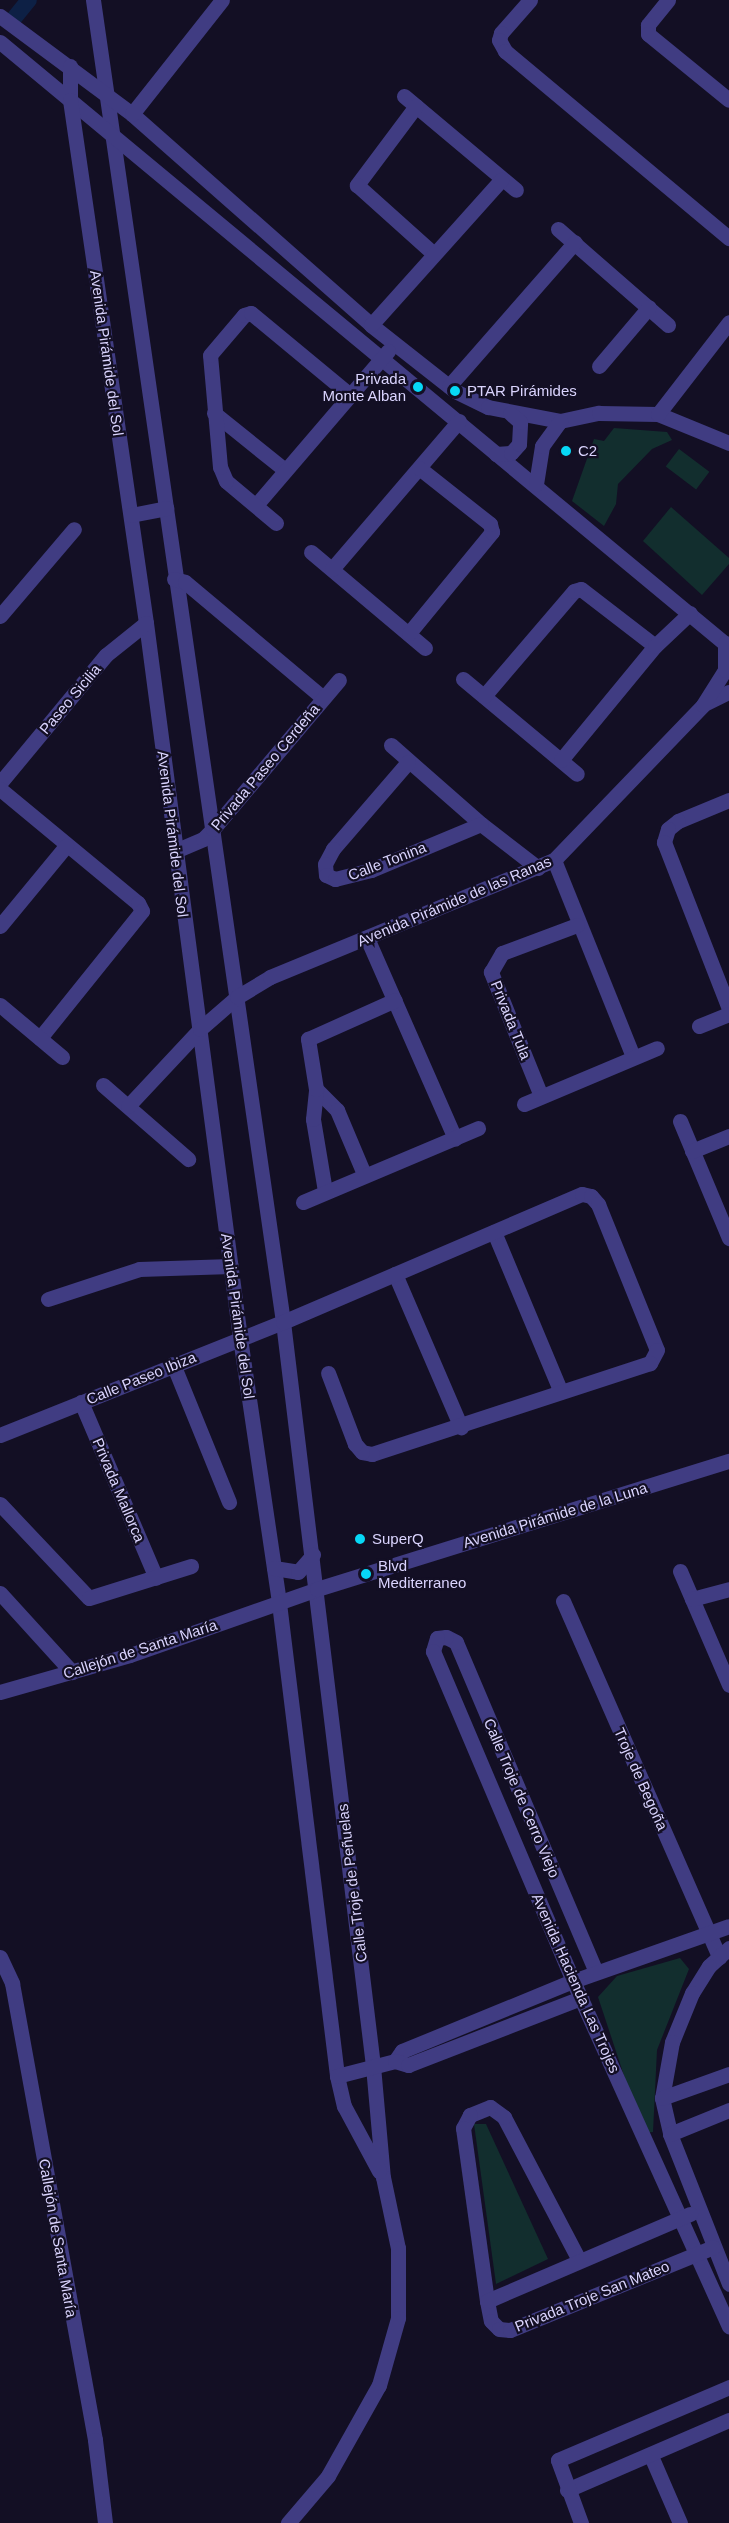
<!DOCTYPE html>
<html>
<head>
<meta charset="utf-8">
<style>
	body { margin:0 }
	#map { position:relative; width:729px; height:2523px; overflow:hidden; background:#130f24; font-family:Arial,sans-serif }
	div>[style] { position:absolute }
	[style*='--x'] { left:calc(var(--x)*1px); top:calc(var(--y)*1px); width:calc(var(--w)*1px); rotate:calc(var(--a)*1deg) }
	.green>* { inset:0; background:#122e2e; transform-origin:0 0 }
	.canal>* { height:16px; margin:-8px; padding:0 8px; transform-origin:8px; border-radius:8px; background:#0d2045 }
	.minor>* { height:15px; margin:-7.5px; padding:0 7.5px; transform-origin:7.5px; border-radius:7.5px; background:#403c82 }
	.dots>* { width:16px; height:16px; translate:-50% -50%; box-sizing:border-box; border:3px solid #130f24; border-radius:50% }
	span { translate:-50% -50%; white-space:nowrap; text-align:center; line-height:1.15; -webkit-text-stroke:4.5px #130f24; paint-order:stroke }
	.street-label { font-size:15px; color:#dad4fe }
	.poi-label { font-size:15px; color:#dad4fe }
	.right { translate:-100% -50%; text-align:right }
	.left { translate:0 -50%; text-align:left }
</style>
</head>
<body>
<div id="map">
	<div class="green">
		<i style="clip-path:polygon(614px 428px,667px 432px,672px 440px,652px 449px,618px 484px,616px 504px,604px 526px,572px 501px,594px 439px,604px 441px)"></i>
		<i style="left:679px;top:449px;width:38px;height:22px;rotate:37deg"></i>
		<i style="clip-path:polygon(671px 507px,729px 558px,729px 564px,702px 595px,643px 541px)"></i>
		<i style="clip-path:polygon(680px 1958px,689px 1969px,657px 2050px,653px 2132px,643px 2133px,598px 1997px,617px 1976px)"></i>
		<i style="clip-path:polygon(474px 2124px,486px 2124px,548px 2259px,496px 2284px)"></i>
	</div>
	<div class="canal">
		<i style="--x:15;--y:17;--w:22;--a:-51"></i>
	</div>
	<div class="minor">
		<i style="--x:93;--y:0;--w:1336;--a:81.82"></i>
		<i style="--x:283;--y:1322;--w:749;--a:83.1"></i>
		<i style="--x:373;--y:2066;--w:111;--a:84.9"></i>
		<i style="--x:383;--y:2177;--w:73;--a:78.1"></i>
		<i style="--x:398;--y:2248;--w:70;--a:90"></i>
		<i style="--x:398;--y:2318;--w:70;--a:105.8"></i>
		<i style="--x:379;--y:2385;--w:104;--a:119.3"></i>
		<i style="--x:328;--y:2476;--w:62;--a:130.4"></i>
		<i style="--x:530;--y:0;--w:44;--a:131.3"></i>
		<i style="--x:501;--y:33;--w:7;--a:106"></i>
		<i style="--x:499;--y:40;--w:13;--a:61"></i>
		<i style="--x:505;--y:51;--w:292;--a:39.9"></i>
		<i style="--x:668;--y:0;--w:32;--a:129"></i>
		<i style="--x:648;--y:25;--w:9;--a:90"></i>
		<i style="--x:648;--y:34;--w:104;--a:39.2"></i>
		<i style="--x:0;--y:16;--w:164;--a:36.6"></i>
		<i style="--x:132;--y:114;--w:319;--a:41.4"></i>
		<i style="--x:371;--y:325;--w:107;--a:38.2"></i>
		<i style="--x:455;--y:391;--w:37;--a:26"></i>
		<i style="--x:488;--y:407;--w:73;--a:11"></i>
		<i style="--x:560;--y:421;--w:40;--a:-12"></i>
		<i style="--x:599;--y:413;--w:59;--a:1"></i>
		<i style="--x:658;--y:414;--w:77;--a:22.2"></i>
		<i style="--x:0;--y:42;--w:947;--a:39.69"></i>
		<i style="--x:70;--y:66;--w:34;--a:90"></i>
		<i style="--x:70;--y:100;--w:528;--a:81.73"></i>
		<i style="--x:146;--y:623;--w:721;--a:82.51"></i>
		<i style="--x:240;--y:1338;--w:268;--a:81.6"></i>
		<i style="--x:279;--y:1603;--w:477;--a:83"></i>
		<i style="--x:337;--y:2076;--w:31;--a:77"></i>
		<i style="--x:344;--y:2106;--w:74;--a:61.7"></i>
		<i style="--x:404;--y:96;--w:146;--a:40"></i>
		<i style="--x:416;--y:106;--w:99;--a:126.8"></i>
		<i style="--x:357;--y:185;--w:103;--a:41.9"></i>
		<i style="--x:132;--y:114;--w:145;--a:-51.7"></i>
		<i style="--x:558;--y:229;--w:146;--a:41.1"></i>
		<i style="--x:371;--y:325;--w:195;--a:-48.1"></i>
		<i style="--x:599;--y:366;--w:77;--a:-49.7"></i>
		<i style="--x:449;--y:386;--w:191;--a:-48.8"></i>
		<i style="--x:214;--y:413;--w:91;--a:38.8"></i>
		<i style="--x:658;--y:414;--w:116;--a:-52.3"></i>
		<i style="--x:496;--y:454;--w:15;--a:-4"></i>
		<i style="--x:511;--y:453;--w:12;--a:-48"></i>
		<i style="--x:519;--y:444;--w:22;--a:-87"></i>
		<i style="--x:520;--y:422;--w:13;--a:-138"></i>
		<i style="--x:536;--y:484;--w:38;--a:-81"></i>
		<i style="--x:542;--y:446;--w:31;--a:-54"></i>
		<i style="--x:256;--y:505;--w:203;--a:-49.4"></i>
		<i style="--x:131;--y:515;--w:36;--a:-11"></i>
		<i style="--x:276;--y:523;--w:65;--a:-140"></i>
		<i style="--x:226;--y:481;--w:15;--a:-113"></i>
		<i style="--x:220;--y:467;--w:112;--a:-95.1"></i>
		<i style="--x:210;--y:355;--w:52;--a:-49.6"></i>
		<i style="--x:244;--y:315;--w:7;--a:-16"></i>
		<i style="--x:251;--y:313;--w:127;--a:39.6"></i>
		<i style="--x:311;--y:552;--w:149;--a:40.1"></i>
		<i style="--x:332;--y:569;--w:195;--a:-49.4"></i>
		<i style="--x:174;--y:579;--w:11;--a:15"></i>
		<i style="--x:185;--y:582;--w:180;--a:40"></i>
		<i style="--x:0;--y:616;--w:114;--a:-49.6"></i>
		<i style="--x:409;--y:633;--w:131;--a:-50.6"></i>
		<i style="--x:492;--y:532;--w:8;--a:-104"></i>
		<i style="--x:490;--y:524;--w:90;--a:-141.7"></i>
		<i style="--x:463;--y:679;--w:148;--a:39.8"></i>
		<i style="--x:484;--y:696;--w:138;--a:-49.4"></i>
		<i style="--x:574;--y:591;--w:7;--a:-16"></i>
		<i style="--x:581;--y:589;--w:93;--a:37.6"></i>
		<i style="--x:706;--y:703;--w:25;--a:-26"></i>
		<i style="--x:391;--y:745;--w:120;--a:41.3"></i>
		<i style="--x:481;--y:824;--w:72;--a:37.7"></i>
		<i style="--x:561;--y:760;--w:148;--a:-50.5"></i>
		<i style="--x:655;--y:646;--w:48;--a:-43.3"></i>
		<i style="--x:408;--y:762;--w:115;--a:130.8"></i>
		<i style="--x:333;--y:849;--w:17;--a:118"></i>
		<i style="--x:325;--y:864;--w:11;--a:85"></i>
		<i style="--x:326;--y:875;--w:10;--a:24"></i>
		<i style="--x:335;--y:879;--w:37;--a:-14"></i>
		<i style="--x:371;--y:870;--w:119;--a:-22.7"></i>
		<i style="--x:0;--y:783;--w:166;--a:-50.4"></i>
		<i style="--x:106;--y:655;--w:51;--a:-38.7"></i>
		<i style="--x:0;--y:789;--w:179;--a:39.6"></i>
		<i style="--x:138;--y:903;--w:9;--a:63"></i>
		<i style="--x:142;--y:911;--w:163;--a:128.8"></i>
		<i style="--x:729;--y:800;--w:55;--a:157.6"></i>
		<i style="--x:678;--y:821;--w:13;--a:141"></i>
		<i style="--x:668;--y:829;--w:14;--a:107"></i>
		<i style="--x:664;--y:842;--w:179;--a:68.7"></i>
		<i style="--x:175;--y:851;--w:30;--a:-23"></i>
		<i style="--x:203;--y:839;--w:14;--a:-45"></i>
		<i style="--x:213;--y:829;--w:195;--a:-49.8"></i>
		<i style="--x:554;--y:860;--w:212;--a:68.1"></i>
		<i style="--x:0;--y:926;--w:104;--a:-50.5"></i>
		<i style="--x:367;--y:938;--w:219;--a:66.3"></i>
		<i style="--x:0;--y:1005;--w:81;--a:40"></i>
		<i style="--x:699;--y:1026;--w:32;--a:-22"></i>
		<i style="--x:103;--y:1085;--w:113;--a:41"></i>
		<i style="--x:316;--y:1089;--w:30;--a:45"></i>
		<i style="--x:337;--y:1110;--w:69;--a:67.1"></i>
		<i style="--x:541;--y:1096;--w:134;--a:-112"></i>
		<i style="--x:491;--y:972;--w:22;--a:-60"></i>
		<i style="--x:502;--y:953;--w:80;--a:-20.5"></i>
		<i style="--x:524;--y:1104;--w:144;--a:-22.8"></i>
		<i style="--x:128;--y:1106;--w:105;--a:-46.9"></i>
		<i style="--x:200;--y:1029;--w:49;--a:-40.9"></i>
		<i style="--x:237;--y:997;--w:39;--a:-31"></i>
		<i style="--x:270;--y:977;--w:307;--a:-22.4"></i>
		<i style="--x:554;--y:860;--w:215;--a:-46.1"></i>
		<i style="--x:703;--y:705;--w:41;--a:-57.8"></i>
		<i style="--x:725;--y:670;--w:27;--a:-90"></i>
		<i style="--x:680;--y:1121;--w:127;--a:67.3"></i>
		<i style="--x:692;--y:1151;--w:40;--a:-22"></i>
		<i style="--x:325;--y:1191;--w:73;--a:-99.5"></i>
		<i style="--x:313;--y:1119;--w:30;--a:-84"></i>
		<i style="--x:316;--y:1089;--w:51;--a:-99.1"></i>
		<i style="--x:308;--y:1039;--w:95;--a:-24.1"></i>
		<i style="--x:303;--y:1202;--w:190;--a:-22.9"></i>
		<i style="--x:494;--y:1232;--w:173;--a:67.3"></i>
		<i style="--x:395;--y:1274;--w:167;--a:66.7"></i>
		<i style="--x:48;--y:1299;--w:96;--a:-18.2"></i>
		<i style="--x:139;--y:1269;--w:92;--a:-1.9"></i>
		<i style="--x:173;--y:1364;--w:149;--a:67.9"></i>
		<i style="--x:81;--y:1402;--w:191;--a:66.9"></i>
		<i style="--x:0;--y:1435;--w:305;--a:-21.8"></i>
		<i style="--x:283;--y:1322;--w:325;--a:-23.2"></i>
		<i style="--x:582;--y:1194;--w:9;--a:13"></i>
		<i style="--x:591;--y:1196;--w:11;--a:49"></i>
		<i style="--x:598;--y:1204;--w:157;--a:68"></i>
		<i style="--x:657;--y:1350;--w:15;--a:118"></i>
		<i style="--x:650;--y:1363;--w:293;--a:161.9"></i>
		<i style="--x:372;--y:1454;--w:10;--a:-169"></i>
		<i style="--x:362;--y:1452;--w:11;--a:-131"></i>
		<i style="--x:355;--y:1444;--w:76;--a:-110.8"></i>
		<i style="--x:0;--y:1504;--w:129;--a:46.6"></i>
		<i style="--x:89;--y:1598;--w:107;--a:-17.4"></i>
		<i style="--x:274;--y:1568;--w:24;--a:9"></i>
		<i style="--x:298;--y:1572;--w:23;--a:-49"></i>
		<i style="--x:680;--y:1571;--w:124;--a:66.7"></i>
		<i style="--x:0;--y:1593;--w:107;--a:47.7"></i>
		<i style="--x:692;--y:1599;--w:38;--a:-15"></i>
		<i style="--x:563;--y:1601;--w:389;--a:66.3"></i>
		<i style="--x:0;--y:1692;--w:135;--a:-15.9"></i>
		<i style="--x:130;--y:1655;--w:198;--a:-19.4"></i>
		<i style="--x:317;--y:1589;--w:431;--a:-17.3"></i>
		<i style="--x:729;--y:1948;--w:27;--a:138"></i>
		<i style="--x:709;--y:1966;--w:32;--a:122"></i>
		<i style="--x:692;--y:1993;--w:53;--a:112.2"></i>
		<i style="--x:672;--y:2042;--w:57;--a:100.1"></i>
		<i style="--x:662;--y:2098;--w:37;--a:77"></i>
		<i style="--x:670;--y:2134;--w:161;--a:68.5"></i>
		<i style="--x:0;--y:1957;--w:29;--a:65"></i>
		<i style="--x:12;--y:1983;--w:464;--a:79.7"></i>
		<i style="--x:95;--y:2440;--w:84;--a:83.1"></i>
		<i style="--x:596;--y:1972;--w:358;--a:-113"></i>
		<i style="--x:456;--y:1642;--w:11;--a:-153"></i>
		<i style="--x:446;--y:1637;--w:9;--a:174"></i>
		<i style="--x:437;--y:1638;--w:14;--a:107"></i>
		<i style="--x:433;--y:1651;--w:358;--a:67"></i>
		<i style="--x:573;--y:1981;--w:379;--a:65.7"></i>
		<i style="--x:395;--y:2061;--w:12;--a:-55"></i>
		<i style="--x:402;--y:2051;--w:185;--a:-22.3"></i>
		<i style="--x:573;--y:1981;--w:165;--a:-19.4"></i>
		<i style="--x:337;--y:2076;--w:60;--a:-14.5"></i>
		<i style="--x:395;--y:2061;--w:14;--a:17"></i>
		<i style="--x:408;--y:2065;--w:186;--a:-21.2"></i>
		<i style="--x:662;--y:2098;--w:71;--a:-19.7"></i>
		<i style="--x:670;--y:2134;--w:64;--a:-22.1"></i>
		<i style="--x:579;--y:2260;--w:161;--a:-117.7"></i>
		<i style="--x:504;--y:2117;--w:17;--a:-144"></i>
		<i style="--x:490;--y:2107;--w:22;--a:158"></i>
		<i style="--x:470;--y:2115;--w:15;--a:118"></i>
		<i style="--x:463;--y:2128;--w:175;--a:82.1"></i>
		<i style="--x:487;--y:2301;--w:20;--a:79"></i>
		<i style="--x:491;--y:2321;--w:11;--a:45"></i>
		<i style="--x:499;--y:2329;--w:11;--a:5"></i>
		<i style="--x:510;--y:2330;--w:219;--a:-22.2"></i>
		<i style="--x:487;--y:2301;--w:221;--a:-23.2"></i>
		<i style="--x:651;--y:2456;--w:73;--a:66.6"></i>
		<i style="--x:567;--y:2490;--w:176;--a:-23.4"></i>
		<i style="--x:581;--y:2523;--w:67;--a:-110.1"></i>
		<i style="--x:558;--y:2460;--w:186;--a:-23.1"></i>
	</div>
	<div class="dots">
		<i style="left:418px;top:387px;background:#07d8f6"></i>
		<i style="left:455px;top:391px;background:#07d8f6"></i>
		<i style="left:566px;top:451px;background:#07d8f6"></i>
		<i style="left:360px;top:1539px;background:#07d8f6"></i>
		<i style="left:366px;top:1574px;background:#07d8f6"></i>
	</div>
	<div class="street-label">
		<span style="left:107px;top:353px;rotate:82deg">Avenida Pirámide del Sol</span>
		<span style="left:70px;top:699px;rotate:-50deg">Paseo Sicilia</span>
		<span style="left:265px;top:767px;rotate:-50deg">Privada Paseo Cerdeña</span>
		<span style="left:173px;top:834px;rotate:83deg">Avenida Pirámide del Sol</span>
		<span style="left:387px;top:861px;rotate:-21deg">Calle Tonina</span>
		<span style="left:454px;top:901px;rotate:-23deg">Avenida Pirámide de las Ranas</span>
		<span style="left:511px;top:1020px;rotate:68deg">Privada Tula</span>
		<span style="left:238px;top:1316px;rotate:82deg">Avenida Pirámide del Sol</span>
		<span style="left:141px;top:1378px;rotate:-22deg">Calle Paseo Ibiza</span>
		<span style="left:119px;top:1490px;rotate:67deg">Privada Mallorca</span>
		<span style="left:555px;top:1515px;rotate:-17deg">Avenida Pirámide de la Luna</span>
		<span style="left:140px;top:1649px;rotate:-18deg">Callejón de Santa María</span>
		<span style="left:641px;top:1779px;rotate:66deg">Troje de Begoña</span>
		<span style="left:522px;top:1798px;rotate:67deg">Calle Troje de Cerro Viejo</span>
		<span style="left:352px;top:1883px;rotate:-97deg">Calle Troje de Peñuelas</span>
		<span style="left:576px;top:1983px;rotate:66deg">Avenida Hacienda Las Trojes</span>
		<span style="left:58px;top:2238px;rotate:80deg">Callejón de Santa María</span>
		<span style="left:592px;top:2296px;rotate:-22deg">Privada Troje San Mateo</span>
	</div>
	<div class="poi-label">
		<span class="right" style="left:406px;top:387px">Privada<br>Monte Alban</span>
		<span class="left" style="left:467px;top:391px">PTAR Pirámides</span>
		<span class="left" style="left:578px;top:451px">C2</span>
		<span class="left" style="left:372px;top:1539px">SuperQ</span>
		<span class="left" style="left:378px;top:1574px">Blvd<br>Mediterraneo</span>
	</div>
</div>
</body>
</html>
